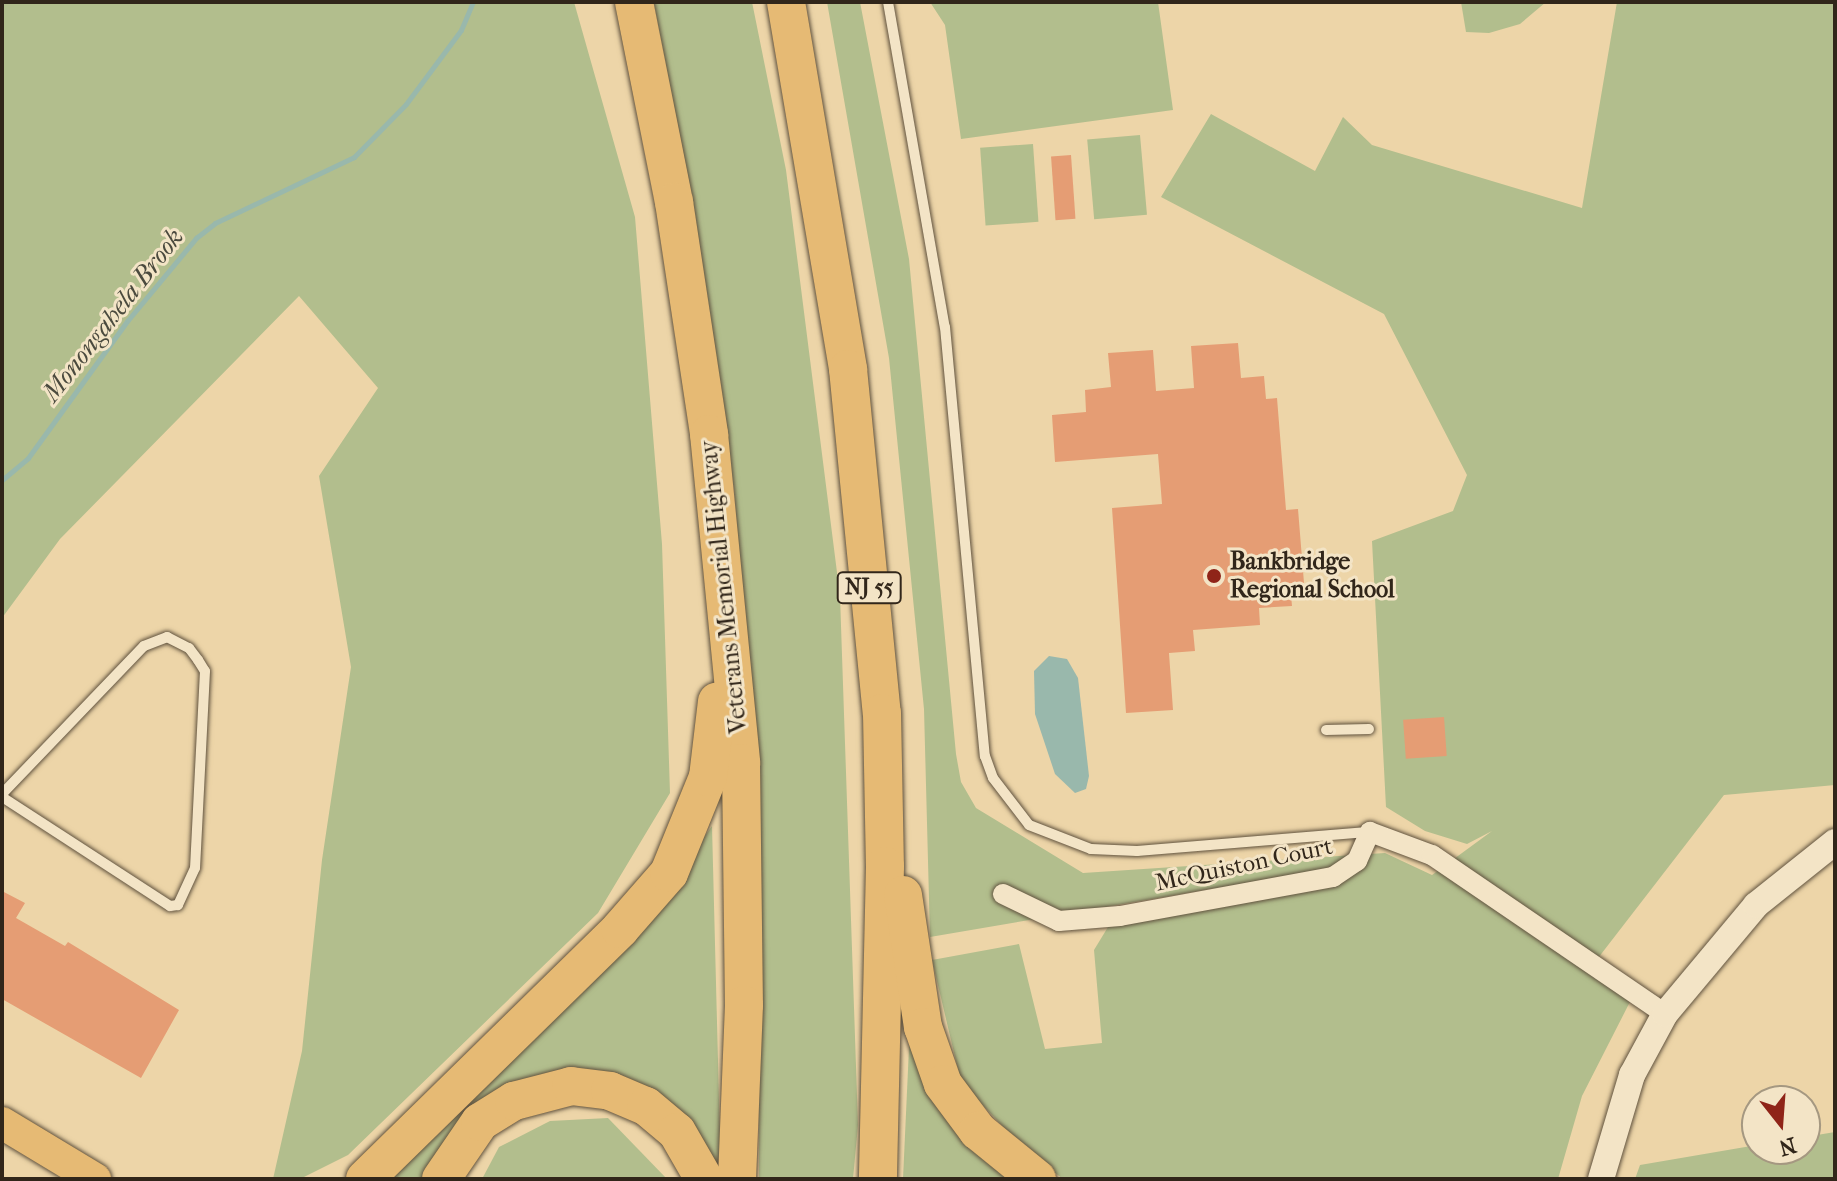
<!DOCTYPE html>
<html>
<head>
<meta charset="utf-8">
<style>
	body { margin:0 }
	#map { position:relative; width:1837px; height:1181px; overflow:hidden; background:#edd5a8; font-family:"IM FELL French Canon",serif }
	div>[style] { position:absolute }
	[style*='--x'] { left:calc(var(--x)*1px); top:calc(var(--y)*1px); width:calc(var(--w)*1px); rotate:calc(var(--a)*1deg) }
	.green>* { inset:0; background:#b2be8d; transform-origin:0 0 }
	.water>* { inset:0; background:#99b8ac }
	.stream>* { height:5px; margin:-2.5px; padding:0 2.5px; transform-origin:2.5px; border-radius:2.5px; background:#99b8ac }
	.building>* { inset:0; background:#e59d74; transform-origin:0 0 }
	.roads { filter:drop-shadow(0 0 2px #60523e) drop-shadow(0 0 2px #60523e) }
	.service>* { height:10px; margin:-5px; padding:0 5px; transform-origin:5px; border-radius:5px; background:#f3e4c6 }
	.minor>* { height:20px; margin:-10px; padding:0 10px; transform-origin:10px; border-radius:10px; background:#f3e4c6 }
	.tertiary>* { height:26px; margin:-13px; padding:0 13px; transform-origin:13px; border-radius:13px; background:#f3e4c6 }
	.primary>* { height:32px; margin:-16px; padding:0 16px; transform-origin:16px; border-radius:16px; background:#e6ba74 }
	.motorway>* { height:38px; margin:-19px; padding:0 19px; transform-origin:19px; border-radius:19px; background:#e6ba74 }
	.dots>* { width:22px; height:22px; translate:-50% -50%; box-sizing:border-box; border:4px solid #f3e4c6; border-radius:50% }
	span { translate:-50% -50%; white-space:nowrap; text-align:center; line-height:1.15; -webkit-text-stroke:6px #f3e4c6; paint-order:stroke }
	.shield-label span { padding:2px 6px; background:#f3e4c6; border:2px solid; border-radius:6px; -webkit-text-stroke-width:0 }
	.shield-label { font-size:22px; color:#31261a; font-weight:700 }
	.poi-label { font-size:24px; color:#31261a; font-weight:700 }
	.left { translate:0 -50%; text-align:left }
	.street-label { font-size:24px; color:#31261a }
	.water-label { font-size:26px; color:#4b4a3e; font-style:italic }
	.frame { position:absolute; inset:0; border:4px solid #31261a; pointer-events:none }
	.north { position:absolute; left:1741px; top:1085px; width:80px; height:80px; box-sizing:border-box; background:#f3e4c6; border:2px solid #a59881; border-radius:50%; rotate:163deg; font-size:22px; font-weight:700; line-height:32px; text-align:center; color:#31261a }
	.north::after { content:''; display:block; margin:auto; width:28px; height:36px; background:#8f2418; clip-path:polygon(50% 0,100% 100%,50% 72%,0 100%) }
</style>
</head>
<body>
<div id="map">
	<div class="green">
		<i style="clip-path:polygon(2px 2px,574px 2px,635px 217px,662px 544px,670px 793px,598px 913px,348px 1155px,300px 1179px,273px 1179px,302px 1051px,322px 860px,351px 667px,319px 476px,378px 388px,299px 296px,60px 539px,2px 618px)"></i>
		<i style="clip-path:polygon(654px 2px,752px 2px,786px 170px,840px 596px,858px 1125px,853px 1179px,759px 1179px,759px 808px,734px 488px)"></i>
		<i style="clip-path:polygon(827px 2px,860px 2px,909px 259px,956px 754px,961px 782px,976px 808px,1083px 873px,1385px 853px,1432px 875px,1492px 831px,1467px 844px,1425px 831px,1386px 807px,1372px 541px,1453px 511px,1467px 475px,1384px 314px,1161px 197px,1211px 114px,1315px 171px,1343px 117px,1372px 145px,1582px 208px,1617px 2px,1835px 2px,1835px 785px,1724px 795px,1595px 962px,1636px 990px,1582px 1096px,1558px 1179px,1063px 1179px,1024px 1149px,961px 1082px,932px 960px,1019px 944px,1045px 1049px,1102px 1043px,1094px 950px,1108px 927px,1267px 898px,1263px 880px,930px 937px,924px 709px,889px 358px)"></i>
		<i style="clip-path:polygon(930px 2px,1158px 2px,1173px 110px,961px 139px,945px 25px)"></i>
		<i style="clip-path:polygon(1461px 2px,1546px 2px,1520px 24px,1489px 33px,1466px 32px)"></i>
		<i style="left:1140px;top:135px;width:80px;height:53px;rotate:85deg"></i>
		<i style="left:1033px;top:144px;width:78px;height:53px;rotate:86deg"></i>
		<i style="clip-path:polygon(712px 826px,721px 1179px,567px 1070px,422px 1179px,388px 1179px,626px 945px)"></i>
		<i style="clip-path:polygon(910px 1026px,1025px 1179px,903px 1179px)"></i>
		<i style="clip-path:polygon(608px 1118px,667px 1179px,482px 1179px,499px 1147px,550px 1121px)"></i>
		<i style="clip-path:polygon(1835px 1132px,1835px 1179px,1635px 1179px,1640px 1165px,1757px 1145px,1757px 1149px,1805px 1149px,1805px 1137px)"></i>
	</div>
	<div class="water">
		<i style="clip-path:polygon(1049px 656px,1067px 659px,1078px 678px,1089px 776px,1086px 789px,1075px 793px,1055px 774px,1035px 714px,1034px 671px)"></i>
	</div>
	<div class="stream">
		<i style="--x:2;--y:480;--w:34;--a:-40"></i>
		<i style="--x:28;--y:458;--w:170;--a:-54.1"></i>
		<i style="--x:128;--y:320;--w:107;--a:-50.3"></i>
		<i style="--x:196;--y:238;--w:24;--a:-38"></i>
		<i style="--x:215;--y:223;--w:154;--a:-25.4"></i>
		<i style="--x:354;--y:157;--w:74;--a:-45.5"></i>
		<i style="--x:406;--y:104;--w:92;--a:-53.4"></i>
		<i style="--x:461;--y:30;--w:30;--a:-67"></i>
	</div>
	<div class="building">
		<i style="left:1071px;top:155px;width:64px;height:20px;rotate:86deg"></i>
		<i style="clip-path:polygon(1238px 343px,1241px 378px,1264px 376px,1266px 399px,1277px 398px,1286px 510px,1298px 509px,1304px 583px,1290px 584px,1292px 606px,1259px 608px,1260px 625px,1193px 630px,1195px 651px,1169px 653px,1173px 710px,1126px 713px,1112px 508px,1162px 504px,1158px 454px,1055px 462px,1052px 415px,1086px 412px,1085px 390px,1111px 387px,1108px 353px,1153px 350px,1156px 391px,1194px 388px,1191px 346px)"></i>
		<i style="left:1444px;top:717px;width:39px;height:41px;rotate:86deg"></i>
		<i style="clip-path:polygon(2px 891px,25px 903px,16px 918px,65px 946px,68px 942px,179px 1010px,141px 1078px,2px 999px)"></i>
	</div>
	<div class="roads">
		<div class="service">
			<i style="--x:888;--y:2;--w:330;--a:80.1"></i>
			<i style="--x:945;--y:327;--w:431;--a:84.7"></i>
			<i style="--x:985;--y:756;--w:23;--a:70"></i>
			<i style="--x:993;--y:778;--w:59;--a:52.5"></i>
			<i style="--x:1029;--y:825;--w:66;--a:21.2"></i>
			<i style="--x:1091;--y:849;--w:46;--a:2.5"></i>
			<i style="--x:1137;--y:851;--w:234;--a:-4.7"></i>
			<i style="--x:1326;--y:730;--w:43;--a:-1.3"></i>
			<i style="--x:2;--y:794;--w:205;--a:-46.2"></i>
			<i style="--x:144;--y:646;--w:25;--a:-21"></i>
			<i style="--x:167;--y:637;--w:25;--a:27"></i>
			<i style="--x:189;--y:648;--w:15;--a:53"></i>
			<i style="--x:198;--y:660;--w:13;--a:58"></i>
			<i style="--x:205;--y:671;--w:197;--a:92.9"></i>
			<i style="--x:195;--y:868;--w:41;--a:114.7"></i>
			<i style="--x:178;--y:905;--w:8;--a:173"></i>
			<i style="--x:170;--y:906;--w:200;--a:-147"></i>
		</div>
		<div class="minor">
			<i style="--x:1003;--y:894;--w:62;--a:25.7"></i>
			<i style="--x:1059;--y:921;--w:61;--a:-4.7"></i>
			<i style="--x:1120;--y:916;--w:217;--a:-10.4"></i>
			<i style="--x:1333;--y:877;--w:29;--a:-34"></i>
			<i style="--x:1357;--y:861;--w:32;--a:-66"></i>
			<i style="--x:1370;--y:832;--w:66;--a:20.4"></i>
			<i style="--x:1432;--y:855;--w:282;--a:34.3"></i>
		</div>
		<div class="tertiary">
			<i style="--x:1601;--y:1179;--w:109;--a:-73.4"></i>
			<i style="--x:1632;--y:1075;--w:69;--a:-61.6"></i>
			<i style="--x:1665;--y:1014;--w:142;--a:-50.1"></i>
			<i style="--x:1756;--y:905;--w:101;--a:-38.6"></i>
		</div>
		<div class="primary">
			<i style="--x:2;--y:1123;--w:109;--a:31.1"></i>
		</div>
		<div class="motorway">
			<i style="--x:634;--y:2;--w:204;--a:78.7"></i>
			<i style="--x:674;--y:202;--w:235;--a:81.4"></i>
			<i style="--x:709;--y:434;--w:331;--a:84.4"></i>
			<i style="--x:741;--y:763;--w:242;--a:89.3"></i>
			<i style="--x:744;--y:1005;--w:174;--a:92.3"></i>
			<i style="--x:786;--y:2;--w:372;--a:80.4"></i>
			<i style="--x:848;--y:369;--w:346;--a:84.4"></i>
			<i style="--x:882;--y:713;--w:153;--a:88.9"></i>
			<i style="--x:885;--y:866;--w:313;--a:91.3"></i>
			<i style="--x:903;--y:895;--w:134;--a:81.4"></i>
			<i style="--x:923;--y:1027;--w:60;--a:70.7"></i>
			<i style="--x:943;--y:1084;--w:59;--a:53.3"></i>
			<i style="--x:978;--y:1131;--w:76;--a:39.1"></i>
			<i style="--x:365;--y:1179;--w:357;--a:-44.4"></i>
			<i style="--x:620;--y:929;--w:74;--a:-48.8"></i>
			<i style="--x:669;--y:873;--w:104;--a:-67.9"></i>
			<i style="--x:708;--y:777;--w:76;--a:-83.2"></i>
			<i style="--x:441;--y:1179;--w:69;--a:-55.6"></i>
			<i style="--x:480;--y:1122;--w:40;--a:-32"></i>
			<i style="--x:514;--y:1101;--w:59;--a:-14.7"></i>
			<i style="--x:571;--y:1086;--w:39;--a:7"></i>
			<i style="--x:610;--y:1091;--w:39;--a:23"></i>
			<i style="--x:646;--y:1106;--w:40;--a:40"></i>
			<i style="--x:677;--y:1132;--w:54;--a:60.1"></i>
		</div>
	</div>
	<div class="dots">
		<i style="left:1214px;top:576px;background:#8f2418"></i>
	</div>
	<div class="shield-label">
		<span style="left:869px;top:588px">NJ 55</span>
	</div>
	<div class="poi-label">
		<span class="left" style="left:1230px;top:576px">Bankbridge<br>Regional School</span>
	</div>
	<div class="street-label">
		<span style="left:724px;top:587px;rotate:-96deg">Veterans Memorial Highway</span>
		<span style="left:1244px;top:865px;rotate:-12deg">McQuiston Court</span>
	</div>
	<div class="water-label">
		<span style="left:113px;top:315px;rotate:-52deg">Monongahela Brook</span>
	</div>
	<div class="frame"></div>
	<div class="north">N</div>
</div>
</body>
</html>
